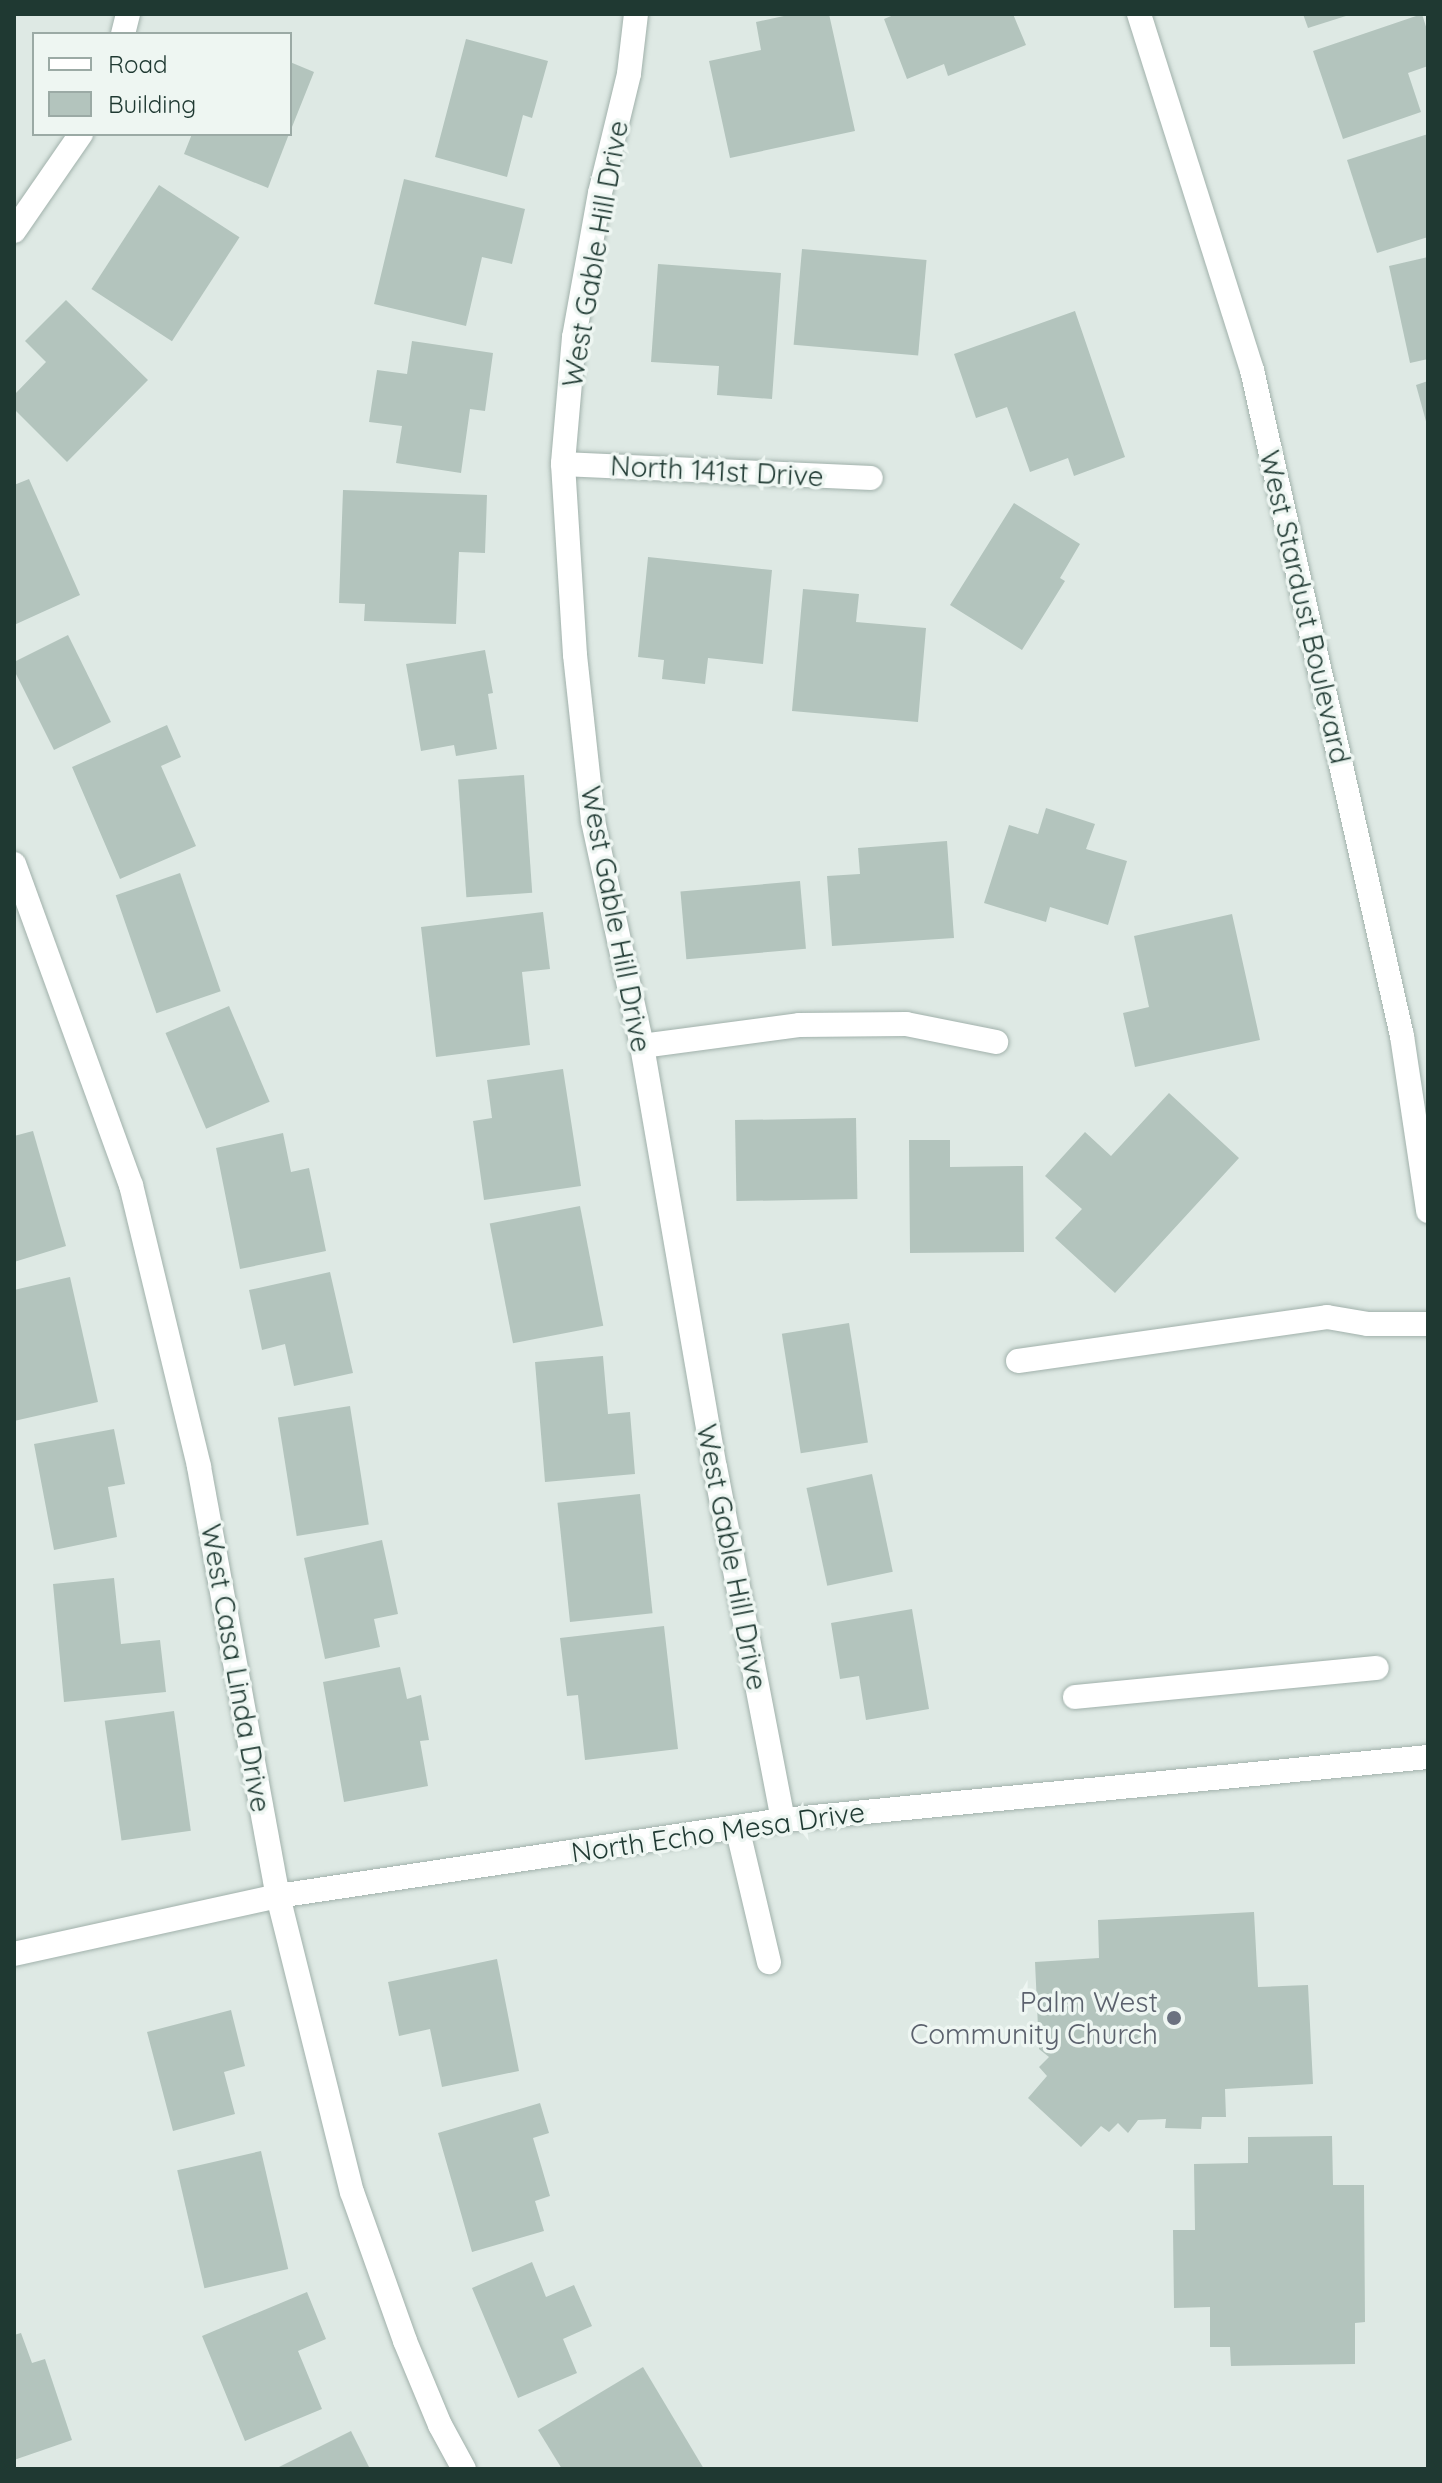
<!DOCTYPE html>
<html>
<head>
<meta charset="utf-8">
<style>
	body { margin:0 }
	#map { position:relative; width:1442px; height:2483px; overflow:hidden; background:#dee9e4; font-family:Quicksand,sans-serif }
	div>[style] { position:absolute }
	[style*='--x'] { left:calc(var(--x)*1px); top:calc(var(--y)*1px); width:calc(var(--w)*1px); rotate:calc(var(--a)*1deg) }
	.building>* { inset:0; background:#b3c4bd; transform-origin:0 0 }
	.roads { filter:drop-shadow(0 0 2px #a1b1ab) drop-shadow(0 0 2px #a1b1ab) }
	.minor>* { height:24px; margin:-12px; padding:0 12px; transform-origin:12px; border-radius:12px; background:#fff }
	.dots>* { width:22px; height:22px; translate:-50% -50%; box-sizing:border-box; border:4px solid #eef6f2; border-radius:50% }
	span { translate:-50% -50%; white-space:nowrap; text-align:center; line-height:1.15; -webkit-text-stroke:7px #eef6f2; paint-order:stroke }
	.street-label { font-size:28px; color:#1f3932 }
	.worship-label { font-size:28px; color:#5b616d }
	.right { translate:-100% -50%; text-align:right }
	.frame { position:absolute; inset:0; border:16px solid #1f3932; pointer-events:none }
	.legend { position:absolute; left:32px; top:32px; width:260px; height:104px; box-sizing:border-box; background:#eef6f2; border:2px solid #9baaa5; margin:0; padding:10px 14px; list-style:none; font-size:24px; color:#1f3932 }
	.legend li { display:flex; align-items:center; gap:16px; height:40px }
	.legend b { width:40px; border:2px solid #9baaa5 }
</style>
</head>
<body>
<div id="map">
	<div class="building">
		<i style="clip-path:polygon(793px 14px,829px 14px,855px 131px,730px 158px,709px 61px,761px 50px,756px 22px)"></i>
		<i style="clip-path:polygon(896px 14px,1013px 14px,1026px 45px,948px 76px,944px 64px,907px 79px,884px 19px)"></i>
		<i style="clip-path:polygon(1303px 14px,1349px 14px,1349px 15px,1308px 28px)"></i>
		<i style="clip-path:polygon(1422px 14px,1428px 33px,1428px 66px,1408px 73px,1421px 112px,1343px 139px,1313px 51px)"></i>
		<i style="clip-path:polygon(466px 39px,548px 61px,532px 118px,523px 115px,507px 177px,435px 157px)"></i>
		<i style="clip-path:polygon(290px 62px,314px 72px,290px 132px)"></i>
		<i style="clip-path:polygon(192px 134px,289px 134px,268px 188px,184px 154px)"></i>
		<i style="clip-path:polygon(1428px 134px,1428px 237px,1377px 253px,1347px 160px)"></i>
		<i style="clip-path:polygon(404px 179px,525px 209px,512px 264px,482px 257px,466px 326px,374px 304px)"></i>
		<i style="left:159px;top:185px;width:96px;height:124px;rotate:33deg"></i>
		<i style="left:802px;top:249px;width:125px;height:96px;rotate:5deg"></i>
		<i style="clip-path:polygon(1428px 257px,1428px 359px,1410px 363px,1389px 266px)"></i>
		<i style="clip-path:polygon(658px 264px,781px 273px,772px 399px,717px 395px,719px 366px,651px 362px)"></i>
		<i style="clip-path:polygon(66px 300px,148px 380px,67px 462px,14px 409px,14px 395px,46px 362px,25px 341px)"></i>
		<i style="clip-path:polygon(1075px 311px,1125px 457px,1074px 476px,1068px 458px,1030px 472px,1007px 407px,976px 418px,954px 354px)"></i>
		<i style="clip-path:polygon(412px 341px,493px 353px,485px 411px,470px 409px,461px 473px,396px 463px,402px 426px,369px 422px,377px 370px,407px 374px)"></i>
		<i style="clip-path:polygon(1428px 381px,1428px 424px,1427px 425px,1416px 385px)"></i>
		<i style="clip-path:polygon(29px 479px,80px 595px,14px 625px,14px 485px)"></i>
		<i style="clip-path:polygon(343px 490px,487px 495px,485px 553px,459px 552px,456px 624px,364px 621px,365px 604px,339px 603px)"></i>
		<i style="clip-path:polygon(1014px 503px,1080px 544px,1060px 578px,1065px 581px,1022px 650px,950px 605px)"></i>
		<i style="clip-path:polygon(648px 557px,772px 570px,763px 664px,708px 658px,705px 684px,662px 679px,664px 660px,638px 657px)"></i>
		<i style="clip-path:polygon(803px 589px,859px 594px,856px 622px,926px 628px,918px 722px,792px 711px)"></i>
		<i style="clip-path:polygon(68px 635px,111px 722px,54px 750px,14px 670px,14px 662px)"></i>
		<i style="clip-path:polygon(485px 650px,493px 693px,488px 694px,497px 749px,456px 756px,454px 745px,421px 751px,406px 664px)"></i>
		<i style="clip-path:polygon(167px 725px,181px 757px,161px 766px,196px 846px,120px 879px,72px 767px)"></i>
		<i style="left:524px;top:775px;width:118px;height:66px;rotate:86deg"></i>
		<i style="clip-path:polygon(1046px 808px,1095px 824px,1086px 849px,1127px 861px,1108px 925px,1050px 907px,1046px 922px,984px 903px,1009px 825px,1038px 834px)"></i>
		<i style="clip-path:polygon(947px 841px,954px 938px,832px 946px,827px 876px,860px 874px,858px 848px)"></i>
		<i style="left:180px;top:873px;width:125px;height:68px;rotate:71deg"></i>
		<i style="left:800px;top:881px;width:68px;height:120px;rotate:85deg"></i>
		<i style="clip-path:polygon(543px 912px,550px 969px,522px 972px,530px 1045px,436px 1057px,421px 927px)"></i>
		<i style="clip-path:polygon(1232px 914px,1260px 1040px,1135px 1067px,1123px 1013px,1149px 1007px,1134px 936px)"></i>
		<i style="left:229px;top:1006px;width:104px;height:69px;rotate:67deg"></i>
		<i style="clip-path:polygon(563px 1069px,581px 1186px,484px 1200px,473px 1121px,492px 1118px,487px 1080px)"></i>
		<i style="clip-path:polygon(1169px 1093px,1239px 1158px,1115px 1293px,1055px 1238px,1082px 1209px,1045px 1176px,1085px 1132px,1111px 1156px)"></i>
		<i style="left:856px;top:1118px;width:81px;height:121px;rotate:89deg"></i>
		<i style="clip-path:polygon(33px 1131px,66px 1246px,14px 1262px,14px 1136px)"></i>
		<i style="clip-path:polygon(283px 1133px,291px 1172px,309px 1168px,326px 1251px,240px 1269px,216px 1148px)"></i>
		<i style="clip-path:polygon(909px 1140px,950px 1140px,950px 1167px,1023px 1166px,1024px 1252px,910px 1253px)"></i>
		<i style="left:580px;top:1206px;width:122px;height:92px;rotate:79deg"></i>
		<i style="clip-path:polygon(330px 1272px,353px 1373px,294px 1386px,285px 1344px,262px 1350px,249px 1290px)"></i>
		<i style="clip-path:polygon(70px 1277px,98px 1402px,14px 1421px,14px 1290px)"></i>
		<i style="left:849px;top:1323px;width:121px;height:68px;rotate:81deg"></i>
		<i style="clip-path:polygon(603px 1356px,608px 1414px,630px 1412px,635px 1474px,545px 1482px,535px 1362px)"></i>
		<i style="left:350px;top:1406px;width:120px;height:73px;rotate:81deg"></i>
		<i style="clip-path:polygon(114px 1429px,125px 1484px,108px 1487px,117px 1537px,54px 1550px,34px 1444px)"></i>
		<i style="left:872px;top:1474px;width:100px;height:67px;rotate:78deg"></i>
		<i style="left:640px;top:1494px;width:120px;height:83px;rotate:84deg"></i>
		<i style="clip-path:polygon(382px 1540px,398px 1614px,374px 1619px,380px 1647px,325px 1659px,304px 1558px)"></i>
		<i style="clip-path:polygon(114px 1578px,121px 1644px,160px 1640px,166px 1692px,64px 1702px,53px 1584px)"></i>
		<i style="clip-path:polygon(912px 1609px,929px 1709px,866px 1720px,859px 1676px,840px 1679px,831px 1623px)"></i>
		<i style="clip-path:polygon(664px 1626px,678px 1749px,585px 1760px,578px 1695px,567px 1696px,560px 1638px)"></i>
		<i style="clip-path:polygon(400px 1667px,407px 1699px,421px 1695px,429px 1740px,420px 1741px,428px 1786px,344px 1802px,323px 1682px)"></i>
		<i style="left:174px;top:1711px;width:121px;height:70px;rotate:82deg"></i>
		<i style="clip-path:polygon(1254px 1912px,1258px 1987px,1308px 1985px,1313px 2084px,1225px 2089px,1226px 2117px,1202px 2117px,1201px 2129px,1165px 2128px,1166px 2119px,1138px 2120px,1128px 2133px,1118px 2123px,1109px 2132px,1101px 2126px,1081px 2147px,1028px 2098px,1047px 2076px,1039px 2067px,1049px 2057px,1039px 2049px,1035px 1962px,1099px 1958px,1098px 1920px)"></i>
		<i style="clip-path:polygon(497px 1959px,519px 2071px,442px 2087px,430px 2029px,399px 2036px,388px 1982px)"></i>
		<i style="clip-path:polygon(231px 2010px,245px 2066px,224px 2072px,235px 2114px,173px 2131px,147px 2032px)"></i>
		<i style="clip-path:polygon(540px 2103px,549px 2133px,533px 2138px,550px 2196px,535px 2201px,544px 2231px,472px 2252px,438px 2133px)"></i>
		<i style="clip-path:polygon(1332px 2136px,1333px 2185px,1364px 2185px,1365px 2322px,1355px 2323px,1355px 2364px,1231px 2366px,1230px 2347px,1210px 2347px,1210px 2307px,1174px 2308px,1173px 2230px,1195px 2230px,1194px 2164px,1248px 2163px,1248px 2137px)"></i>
		<i style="left:261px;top:2151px;width:121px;height:86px;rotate:77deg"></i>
		<i style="clip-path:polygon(532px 2262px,546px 2297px,574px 2285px,592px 2326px,563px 2339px,577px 2373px,518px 2398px,472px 2288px)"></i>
		<i style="clip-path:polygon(307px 2292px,326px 2339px,298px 2351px,322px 2409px,245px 2441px,202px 2336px)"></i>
		<i style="clip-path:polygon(21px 2333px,32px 2363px,45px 2359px,72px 2440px,14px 2460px,14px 2335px)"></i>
		<i style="clip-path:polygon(643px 2367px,704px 2469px,562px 2469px,538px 2430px)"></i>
		<i style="clip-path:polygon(351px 2431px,370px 2469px,275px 2469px)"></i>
	</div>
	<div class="roads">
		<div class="minor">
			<i style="--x:636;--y:14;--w:60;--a:96.7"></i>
			<i style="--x:629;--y:74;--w:122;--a:103.7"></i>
			<i style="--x:600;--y:193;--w:146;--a:100.2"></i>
			<i style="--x:574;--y:337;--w:127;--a:95"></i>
			<i style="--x:563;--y:464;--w:191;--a:86.4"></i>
			<i style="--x:575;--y:655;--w:167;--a:83.8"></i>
			<i style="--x:593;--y:821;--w:230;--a:77.7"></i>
			<i style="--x:642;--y:1046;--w:427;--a:80.2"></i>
			<i style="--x:715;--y:1467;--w:359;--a:79.1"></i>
			<i style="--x:1139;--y:14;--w:374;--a:72.4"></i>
			<i style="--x:1252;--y:370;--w:683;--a:77.31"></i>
			<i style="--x:1402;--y:1036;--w:177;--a:81.5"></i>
			<i style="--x:123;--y:34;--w:21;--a:-76"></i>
			<i style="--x:14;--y:231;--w:118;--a:-55.4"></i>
			<i style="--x:563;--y:464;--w:308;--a:2.6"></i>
			<i style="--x:14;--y:864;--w:342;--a:70"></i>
			<i style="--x:131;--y:1185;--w:290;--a:76.4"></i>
			<i style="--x:199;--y:1467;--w:436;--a:79.6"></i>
			<i style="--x:278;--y:1896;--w:305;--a:76"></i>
			<i style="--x:352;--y:2192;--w:158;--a:70.4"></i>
			<i style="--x:405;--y:2341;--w:91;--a:67.4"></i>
			<i style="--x:440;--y:2425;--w:50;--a:61.4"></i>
			<i style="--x:642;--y:1046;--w:158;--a:-7.6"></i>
			<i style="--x:799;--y:1025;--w:107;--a:-0.5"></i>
			<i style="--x:906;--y:1024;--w:92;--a:11.3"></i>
			<i style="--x:1018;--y:1361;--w:312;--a:-8.1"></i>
			<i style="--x:1327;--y:1317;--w:42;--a:9.7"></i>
			<i style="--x:1368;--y:1324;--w:60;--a:0"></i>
			<i style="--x:1075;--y:1697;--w:303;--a:-5.5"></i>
			<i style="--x:737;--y:1827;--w:139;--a:76.7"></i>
			<i style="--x:14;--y:1954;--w:270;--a:-12.4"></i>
			<i style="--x:278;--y:1896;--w:511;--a:-8.56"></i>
			<i style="--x:783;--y:1820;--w:648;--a:-5.58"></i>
		</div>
	</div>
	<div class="dots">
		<i style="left:1174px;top:2018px;background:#6b7280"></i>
	</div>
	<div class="street-label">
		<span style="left:595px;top:254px;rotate:-80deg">West Gable Hill Drive</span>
		<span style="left:717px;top:471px;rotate:3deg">North 141st Drive</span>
		<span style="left:1305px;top:607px;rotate:77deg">West Stardust Boulevard</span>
		<span style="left:616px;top:919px;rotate:79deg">West Gable Hill Drive</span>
		<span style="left:732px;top:1557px;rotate:79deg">West Gable Hill Drive</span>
		<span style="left:236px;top:1668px;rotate:80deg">West Casa Linda Drive</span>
		<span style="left:718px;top:1832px;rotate:-8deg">North Echo Mesa Drive</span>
	</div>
	<div class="worship-label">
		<span class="right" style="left:1158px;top:2018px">Palm West<br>Community Church</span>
	</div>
	<div class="frame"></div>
	<ul class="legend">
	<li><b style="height:10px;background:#fff"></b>Road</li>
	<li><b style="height:22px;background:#b3c4bd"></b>Building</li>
	</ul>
</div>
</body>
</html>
